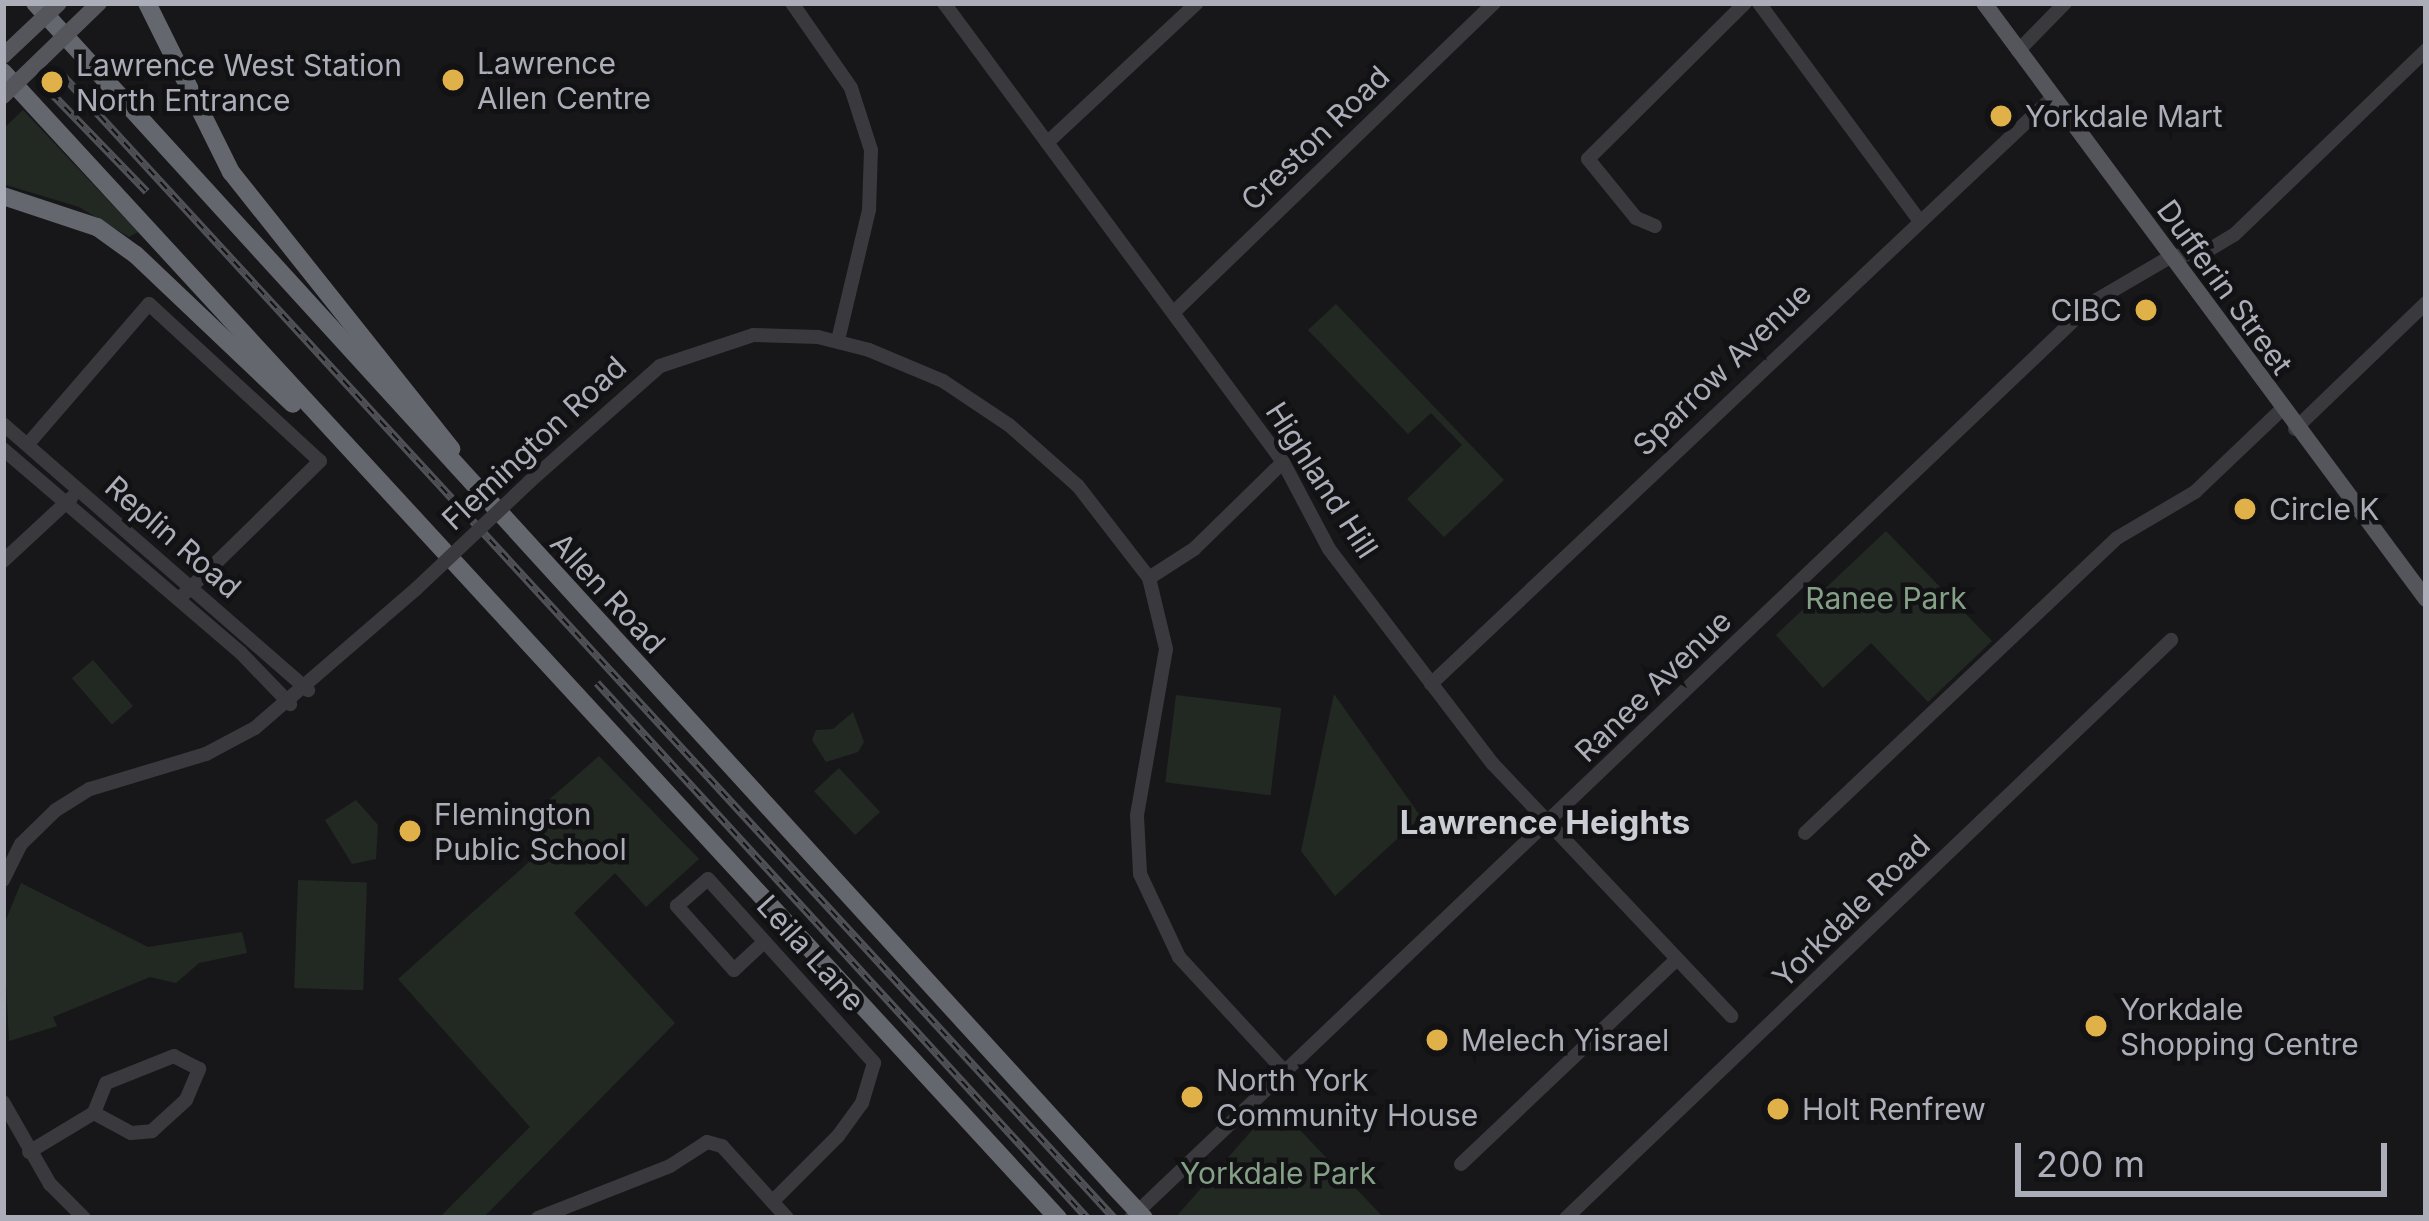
<!DOCTYPE html>
<html>
<head>
<meta charset="utf-8">
<style>
	body { margin:0 }
	#map { position:relative; width:2429px; height:1221px; overflow:hidden; background:#171719; font-family:Inter,sans-serif }
	div>[style] { position:absolute }
	[style*='--x'] { left:calc(var(--x)*1px); top:calc(var(--y)*1px); width:calc(var(--w)*1px); rotate:calc(var(--a)*1deg) }
	.green>* { inset:0; background:#222923; transform-origin:0 0 }
	.minor>* { height:14px; margin:-7px; padding:0 7px; transform-origin:7px; border-radius:7px; background:#39393e }
	.major>* { height:16px; margin:-8px; padding:0 8px; transform-origin:8px; border-radius:8px; background:#55565c }
	.highway>* { height:18px; margin:-9px; padding:0 9px; transform-origin:9px; border-radius:9px; background:#65676e }
	.rail>* { height:8px; margin-top:-4px; transform-origin:0; background:repeating-linear-gradient(90deg,#121214 0 9px,#505156 0 18px); box-sizing:border-box; border-block:3px solid #505156 }
	.minor-bridge>* { height:14px; margin:-7px; padding:0 7px; transform-origin:7px; border-radius:7px; background:#39393e }
	.major-bridge>* { height:16px; margin:-8px; padding:0 8px; transform-origin:8px; border-radius:8px; background:#55565c }
	.highway-bridge>* { height:18px; margin:-9px; padding:0 9px; transform-origin:9px; border-radius:9px; background:#65676e }
	.dots>* { width:33px; height:33px; translate:-50% -50%; box-sizing:border-box; border:6px solid #121214; border-radius:50% }
	span { translate:-50% -50%; white-space:nowrap; text-align:center; line-height:1.15; -webkit-text-stroke:9px #121214; paint-order:stroke }
	.poi-label { font-size:30px; color:#abaeb8 }
	.left { translate:0 -50%; text-align:left }
	.right { translate:-100% -50%; text-align:right }
	.street-label { font-size:30px; color:#abaeb8 }
	.park-label { font-size:30px; color:#84a086 }
	.neighbourhood-label { font-size:33px; color:#cbcdd4; font-weight:700 }
	.frame { position:absolute; inset:0; border:6px solid #abaeb8; pointer-events:none }
	.scale { position:absolute; left:2015px; top:1143px; width:372px; height:54px; box-sizing:border-box; border:6px solid #abaeb8; border-top:0; padding-left:15px; font-size:36px; line-height:42px; white-space:nowrap; color:#abaeb8; -webkit-text-stroke:9px #121214; paint-order:stroke }
</style>
</head>
<body>
<div id="map">
	<div class="green">
		<i style="clip-path:polygon(23px 110px,138px 232px,129px 237px,79px 207px,3px 184px,3px 129px)"></i>
		<i style="clip-path:polygon(1336px 304px,1504px 480px,1444px 537px,1407px 499px,1462px 445px,1431px 413px,1408px 434px,1308px 330px)"></i>
		<i style="clip-path:polygon(1886px 531px,1992px 641px,1928px 702px,1871px 643px,1823px 688px,1776px 635px)"></i>
		<i style="left:93px;top:660px;width:61px;height:28px;rotate:49deg"></i>
		<i style="clip-path:polygon(1334px 694px,1421px 817px,1335px 896px,1301px 851px)"></i>
		<i style="left:1176px;top:695px;width:106px;height:88px;rotate:7deg"></i>
		<i style="clip-path:polygon(853px 712px,864px 742px,858px 752px,826px 762px,812px 740px,816px 730px,833px 729px)"></i>
		<i style="clip-path:polygon(599px 756px,699px 859px,646px 907px,615px 873px,574px 913px,675px 1023px,484px 1217px,439px 1218px,530px 1127px,398px 979px,549px 844px,528px 818px)"></i>
		<i style="left:839px;top:768px;width:60px;height:34px;rotate:47deg"></i>
		<i style="clip-path:polygon(356px 800px,378px 825px,376px 859px,352px 864px,325px 820px)"></i>
		<i style="left:298px;top:880px;width:69px;height:108px;rotate:2deg"></i>
		<i style="clip-path:polygon(21px 883px,148px 947px,242px 932px,247px 953px,199px 963px,176px 983px,150px 977px,53px 1017px,57px 1026px,9px 1041px,3px 927px)"></i>
		<i style="clip-path:polygon(1275px 1104px,1384px 1218px,1175px 1218px)"></i>
	</div>
	<div class="minor">
		<i style="--x:792;--y:3;--w:103;--a:55.2"></i>
		<i style="--x:851;--y:88;--w:65;--a:72.1"></i>
		<i style="--x:871;--y:150;--w:60;--a:91.9"></i>
		<i style="--x:869;--y:210;--w:134;--a:103.4"></i>
		<i style="--x:944;--y:3;--w:571;--a:53.55"></i>
		<i style="--x:1283;--y:462;--w:98;--a:62.1"></i>
		<i style="--x:1329;--y:549;--w:270;--a:52.7"></i>
		<i style="--x:1493;--y:764;--w:347;--a:46.6"></i>
		<i style="--x:1759;--y:3;--w:270;--a:53.6"></i>
		<i style="--x:2018;--y:51;--w:67;--a:-45.6"></i>
		<i style="--x:1049;--y:141;--w:202;--a:-43"></i>
		<i style="--x:1655;--y:226;--w:21;--a:-157"></i>
		<i style="--x:1636;--y:218;--w:76;--a:-129.1"></i>
		<i style="--x:1588;--y:159;--w:221;--a:-44.8"></i>
		<i style="--x:1174;--y:312;--w:445;--a:-44"></i>
		<i style="--x:3;--y:424;--w:405;--a:41.1"></i>
		<i style="--x:2295;--y:429;--w:182;--a:-43.9"></i>
		<i style="--x:28;--y:444;--w:185;--a:-49.2"></i>
		<i style="--x:149;--y:304;--w:232;--a:42.6"></i>
		<i style="--x:320;--y:461;--w:197;--a:135.6"></i>
		<i style="--x:3;--y:449;--w:313;--a:40.6"></i>
		<i style="--x:241;--y:653;--w:71;--a:46.1"></i>
		<i style="--x:529;--y:482;--w:175;--a:-41.5"></i>
		<i style="--x:660;--y:366;--w:98;--a:-18.4"></i>
		<i style="--x:753;--y:335;--w:65;--a:1.8"></i>
		<i style="--x:818;--y:337;--w:53;--a:14.3"></i>
		<i style="--x:869;--y:350;--w:80;--a:22.7"></i>
		<i style="--x:943;--y:381;--w:79;--a:33.7"></i>
		<i style="--x:1009;--y:425;--w:92;--a:41.5"></i>
		<i style="--x:1078;--y:486;--w:116;--a:52.3"></i>
		<i style="--x:1149;--y:578;--w:73;--a:76.5"></i>
		<i style="--x:1166;--y:649;--w:169;--a:99.9"></i>
		<i style="--x:1137;--y:816;--w:58;--a:87"></i>
		<i style="--x:1140;--y:874;--w:92;--a:64.8"></i>
		<i style="--x:1179;--y:957;--w:156;--a:47.3"></i>
		<i style="--x:3;--y:561;--w:93;--a:-42.8"></i>
		<i style="--x:1149;--y:578;--w:54;--a:-32.8"></i>
		<i style="--x:1194;--y:549;--w:124;--a:-44.3"></i>
		<i style="--x:1431;--y:684;--w:854;--a:-43.34"></i>
		<i style="--x:1805;--y:833;--w:429;--a:-43.4"></i>
		<i style="--x:2117;--y:538;--w:91;--a:-30.5"></i>
		<i style="--x:2195;--y:492;--w:119;--a:-43.6"></i>
		<i style="--x:3;--y:880;--w:40;--a:-63.4"></i>
		<i style="--x:21;--y:844;--w:49;--a:-44.2"></i>
		<i style="--x:56;--y:810;--w:40;--a:-32"></i>
		<i style="--x:90;--y:789;--w:121;--a:-16.8"></i>
		<i style="--x:206;--y:754;--w:55;--a:-28"></i>
		<i style="--x:255;--y:728;--w:213;--a:-40.8"></i>
		<i style="--x:764;--y:942;--w:41;--a:137"></i>
		<i style="--x:734;--y:970;--w:86;--a:-131.7"></i>
		<i style="--x:677;--y:906;--w:41;--a:-41.1"></i>
		<i style="--x:708;--y:879;--w:248;--a:47.9"></i>
		<i style="--x:874;--y:1063;--w:42;--a:106.7"></i>
		<i style="--x:862;--y:1103;--w:41;--a:126"></i>
		<i style="--x:838;--y:1136;--w:93;--a:135"></i>
		<i style="--x:3;--y:1102;--w:95;--a:60.2"></i>
		<i style="--x:50;--y:1184;--w:48;--a:45"></i>
		<i style="--x:29;--y:1152;--w:76;--a:-31"></i>
		<i style="--x:94;--y:1113;--w:42;--a:28.4"></i>
		<i style="--x:131;--y:1133;--w:21;--a:-5"></i>
		<i style="--x:152;--y:1131;--w:46;--a:-42.4"></i>
		<i style="--x:186;--y:1100;--w:34;--a:-67"></i>
		<i style="--x:199;--y:1069;--w:28;--a:-153"></i>
		<i style="--x:174;--y:1056;--w:73;--a:158.3"></i>
		<i style="--x:106;--y:1083;--w:32;--a:112"></i>
		<i style="--x:1461;--y:1164;--w:295;--a:-43.5"></i>
		<i style="--x:538;--y:1218;--w:142;--a:-21.5"></i>
		<i style="--x:670;--y:1166;--w:44;--a:-33"></i>
		<i style="--x:707;--y:1142;--w:16;--a:15"></i>
		<i style="--x:722;--y:1146;--w:97;--a:47.9"></i>
		<i style="--x:1131;--y:1218;--w:1328;--a:-43.6"></i>
		<i style="--x:2093;--y:302;--w:89;--a:-30.3"></i>
		<i style="--x:2170;--y:257;--w:37;--a:-9"></i>
		<i style="--x:2207;--y:251;--w:31;--a:-31"></i>
		<i style="--x:2234;--y:235;--w:267;--a:-43.9"></i>
		<i style="--x:1566;--y:1218;--w:837;--a:-43.69"></i>
	</div>
	<div class="major">
		<i style="--x:1984;--y:3;--w:742;--a:53.44"></i>
	</div>
	<div class="highway">
		<i style="--x:35;--y:3;--w:1600;--a:47.63"></i>
		<i style="--x:147;--y:3;--w:189;--a:63.6"></i>
		<i style="--x:231;--y:172;--w:354;--a:51.5"></i>
		<i style="--x:3;--y:72;--w:1558;--a:47.37"></i>
		<i style="--x:3;--y:196;--w:99;--a:18.3"></i>
		<i style="--x:97;--y:227;--w:48;--a:35.7"></i>
		<i style="--x:136;--y:255;--w:216;--a:43.5"></i>
	</div>
	<div class="rail">
		<i style="--x:63;--y:76;--w:1552;--a:47.38"></i>
		<i style="--x:52;--y:94;--w:136;--a:45.9"></i>
		<i style="--x:597;--y:683;--w:725;--a:47.51"></i>
	</div>
	<div class="minor-bridge">
		<i style="--x:416;--y:589;--w:156;--a:-43.4"></i>
	</div>
	<div class="major-bridge">
		<i style="--x:3;--y:56;--w:77;--a:-43.4"></i>
		<i style="--x:3;--y:96;--w:134;--a:-44.1"></i>
	</div>
	<div class="highway-bridge">
		<i style="--x:1113;--y:1185;--w:45;--a:46.8"></i>
	</div>
	<div class="dots">
		<i style="left:453px;top:80px;background:#e0b049"></i>
		<i style="left:52px;top:82px;background:#e0b049"></i>
		<i style="left:2001px;top:116px;background:#e0b049"></i>
		<i style="left:2146px;top:310px;background:#e0b049"></i>
		<i style="left:2245px;top:509px;background:#e0b049"></i>
		<i style="left:410px;top:831px;background:#e0b049"></i>
		<i style="left:2096px;top:1026px;background:#e0b049"></i>
		<i style="left:1437px;top:1040px;background:#e0b049"></i>
		<i style="left:1192px;top:1097px;background:#e0b049"></i>
		<i style="left:1778px;top:1109px;background:#e0b049"></i>
	</div>
	<div class="poi-label">
		<span class="left" style="left:477px;top:80px">Lawrence<br>Allen Centre</span>
		<span class="left" style="left:76px;top:82px">Lawrence West Station<br>North Entrance</span>
		<span class="left" style="left:2025px;top:116px">Yorkdale Mart</span>
		<span class="right" style="left:2122px;top:310px">CIBC</span>
		<span class="left" style="left:2269px;top:509px">Circle K</span>
		<span class="left" style="left:434px;top:831px">Flemington<br>Public School</span>
		<span class="left" style="left:2120px;top:1026px">Yorkdale<br>Shopping Centre</span>
		<span class="left" style="left:1461px;top:1040px">Melech Yisrael</span>
		<span class="left" style="left:1216px;top:1097px">North York<br>Community House</span>
		<span class="left" style="left:1802px;top:1109px">Holt Renfrew</span>
	</div>
	<div class="street-label">
		<span style="left:1315px;top:138px;rotate:-44deg">Creston Road</span>
		<span style="left:2225px;top:287px;rotate:54deg">Dufferin Street</span>
		<span style="left:1722px;top:369px;rotate:-44deg">Sparrow Avenue</span>
		<span style="left:534px;top:443px;rotate:-43deg">Flemington Road</span>
		<span style="left:1322px;top:480px;rotate:57deg">Highland Hill</span>
		<span style="left:173px;top:537px;rotate:41deg">Replin Road</span>
		<span style="left:608px;top:593px;rotate:47deg">Allen Road</span>
		<span style="left:1653px;top:686px;rotate:-44deg">Ranee Avenue</span>
		<span style="left:1851px;top:911px;rotate:-44deg">Yorkdale Road</span>
		<span style="left:811px;top:953px;rotate:48deg">Leila Lane</span>
	</div>
	<div class="park-label">
		<span style="left:1886px;top:598px">Ranee Park</span>
		<span style="left:1278px;top:1173px">Yorkdale Park</span>
	</div>
	<div class="neighbourhood-label">
		<span style="left:1545px;top:823px">Lawrence Heights</span>
	</div>
	<div class="frame"></div>
	<div class="scale">200 m</div>
</div>
</body>
</html>
